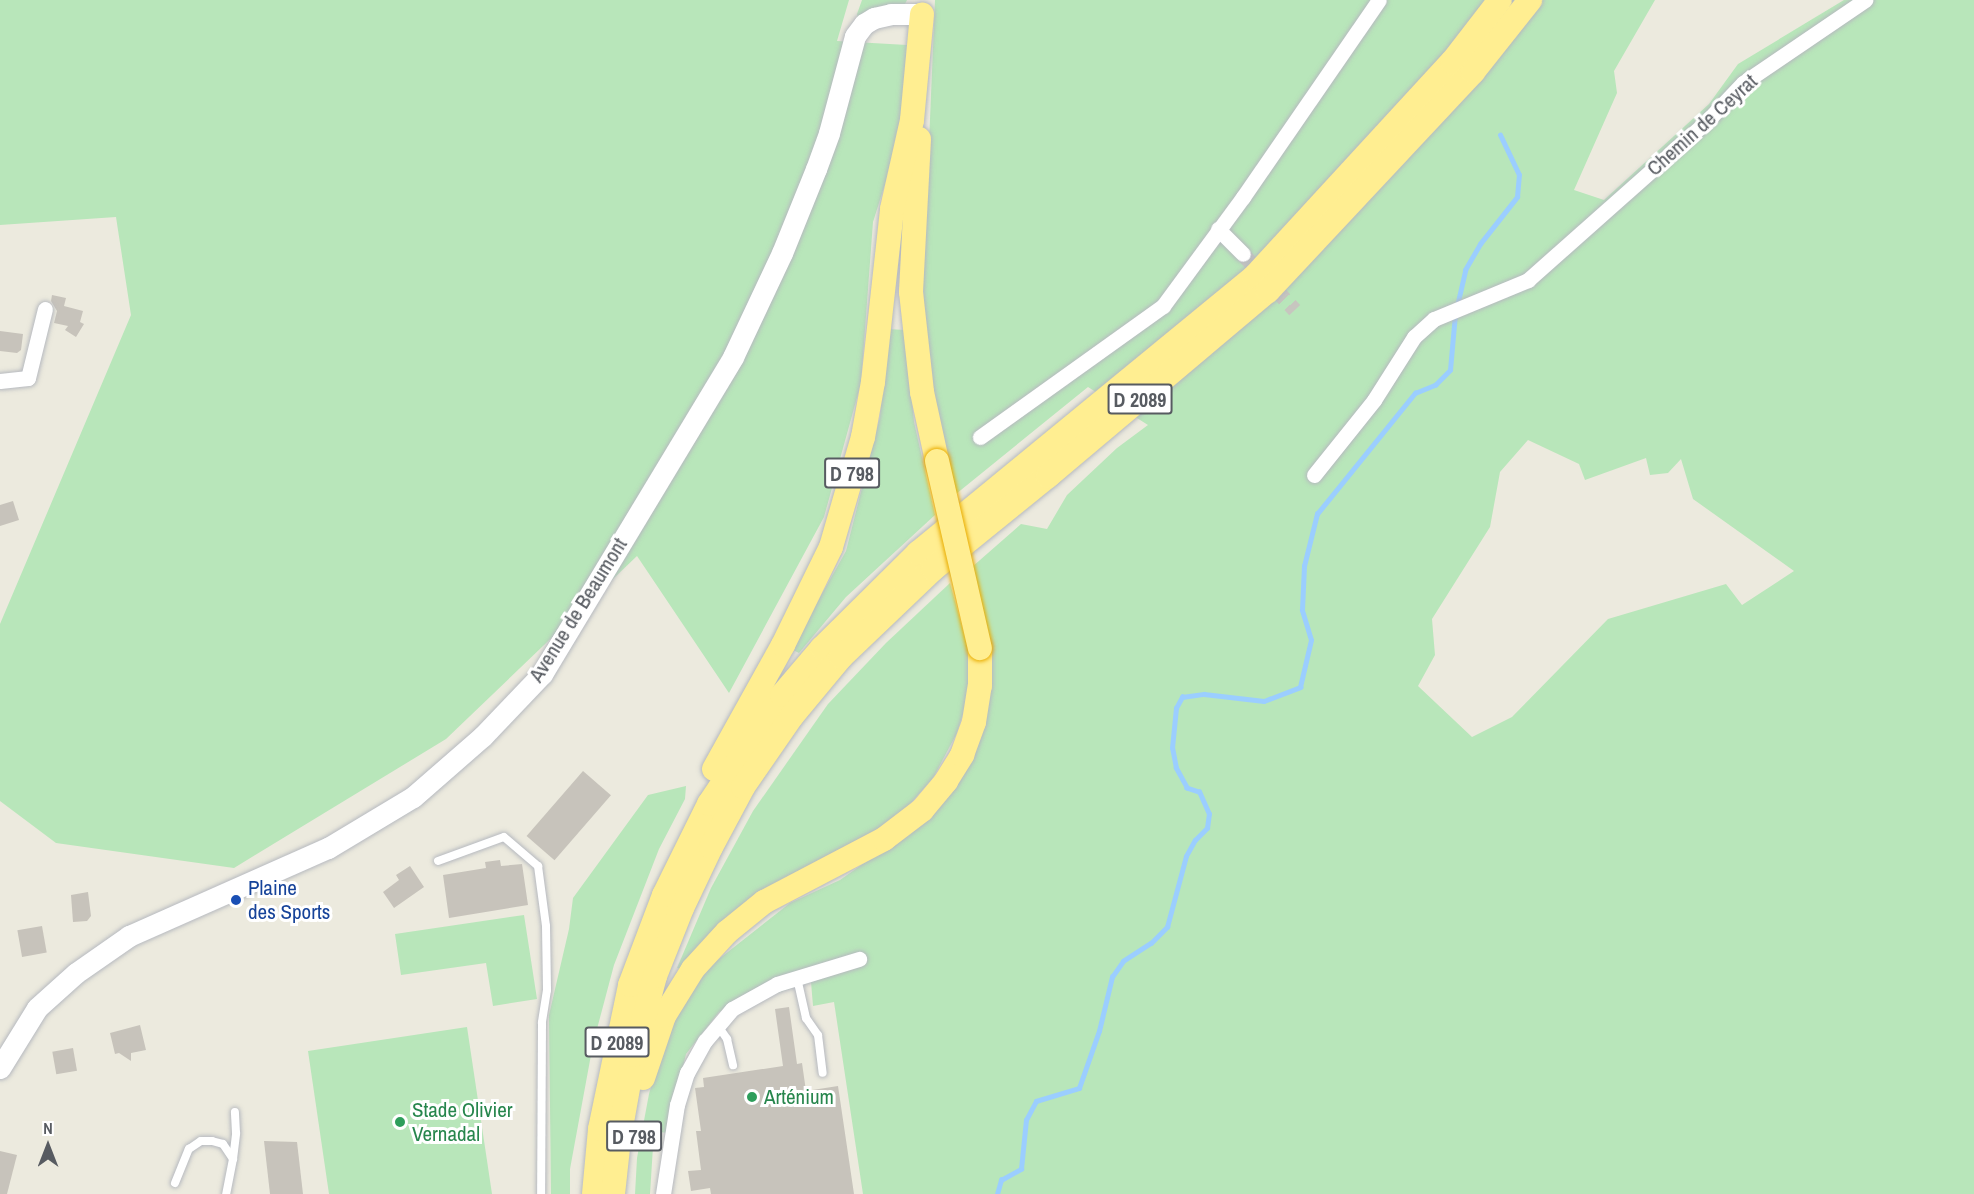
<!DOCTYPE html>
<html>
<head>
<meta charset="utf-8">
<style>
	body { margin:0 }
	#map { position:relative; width:1974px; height:1194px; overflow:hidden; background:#eceade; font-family:"Archivo Narrow",sans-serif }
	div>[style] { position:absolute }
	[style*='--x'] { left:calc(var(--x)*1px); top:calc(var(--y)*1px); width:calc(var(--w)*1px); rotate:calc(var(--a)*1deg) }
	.green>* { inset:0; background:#b8e6ba }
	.stream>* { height:4.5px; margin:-2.25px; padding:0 2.25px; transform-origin:2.25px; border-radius:2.25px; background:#9bceff }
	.building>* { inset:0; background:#c7c3bb; transform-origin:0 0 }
	.minor-tunnel>* { height:15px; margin-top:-7.5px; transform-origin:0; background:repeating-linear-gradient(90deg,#c7c6bf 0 15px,transparent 0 23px) }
	.roads { filter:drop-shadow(0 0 2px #b6b9bf) drop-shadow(0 0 2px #b6b9bf) }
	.service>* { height:8px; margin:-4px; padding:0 4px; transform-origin:4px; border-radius:4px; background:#fff }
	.minor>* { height:15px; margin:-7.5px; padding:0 7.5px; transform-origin:7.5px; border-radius:7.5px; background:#fff }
	.secondary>* { height:21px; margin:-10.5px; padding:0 10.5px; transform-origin:10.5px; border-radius:10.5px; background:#fff }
	.trunk>* { height:24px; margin:-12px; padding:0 12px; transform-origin:12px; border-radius:12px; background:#ffee91 }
	.bridges { filter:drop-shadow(0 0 2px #eaad00) drop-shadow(0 0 2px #eaad00) }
	.trunk-bridge>* { height:24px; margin:-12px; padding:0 12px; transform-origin:12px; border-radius:12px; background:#ffee91 }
	.dots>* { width:16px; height:16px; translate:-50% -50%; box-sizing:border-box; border:3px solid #fff; border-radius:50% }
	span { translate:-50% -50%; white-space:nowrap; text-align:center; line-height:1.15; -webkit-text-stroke:6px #fff; paint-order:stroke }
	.shield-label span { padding:2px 4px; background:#fff; border:2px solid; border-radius:4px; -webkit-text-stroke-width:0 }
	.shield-label { font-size:20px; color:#575b61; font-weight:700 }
	.street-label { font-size:21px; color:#575b61 }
	.transit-label { font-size:21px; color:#164399 }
	.left { translate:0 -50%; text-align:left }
	.leisure-label { font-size:21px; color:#27864d }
	.north { position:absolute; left:18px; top:1116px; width:60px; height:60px; -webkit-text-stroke:4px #fff; paint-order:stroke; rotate:0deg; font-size:16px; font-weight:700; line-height:24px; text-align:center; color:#575b61 }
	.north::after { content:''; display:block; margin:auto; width:21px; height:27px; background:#575b61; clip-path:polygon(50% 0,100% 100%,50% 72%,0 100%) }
</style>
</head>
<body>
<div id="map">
	<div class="green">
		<i style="clip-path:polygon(0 0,849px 0,837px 41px,907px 45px,900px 137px,873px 222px,861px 383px,824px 517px,729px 693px,637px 556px,446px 739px,234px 868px,56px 843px,0 801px,0 624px,131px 315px,116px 217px,0 225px)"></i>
		<i style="clip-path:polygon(862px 0,907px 0,905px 4px,858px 18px,857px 14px)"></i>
		<i style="clip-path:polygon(evenodd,935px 0,1655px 0,1614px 71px,1617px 93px,1574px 190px,1604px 200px,1709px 104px,1738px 64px,1844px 0,1974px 0,1974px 1194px,863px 1194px,834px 1002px,813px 1006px,811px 982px,719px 1012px,686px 1054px,667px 1133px,654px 1131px,650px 1194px,635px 1194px,637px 1158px,649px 1094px,667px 1030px,705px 970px,790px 903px,840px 880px,923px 822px,982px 728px,972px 567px,1021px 524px,1047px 529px,1067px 495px,1117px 448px,1148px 425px,1088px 387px,956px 494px,928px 380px,923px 286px,935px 0,1528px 440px,1579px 464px,1585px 480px,1646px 458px,1650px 475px,1668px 473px,1681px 459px,1693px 499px,1794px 571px,1742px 605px,1726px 584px,1608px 619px,1512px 717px,1472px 737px,1418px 686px,1435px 655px,1432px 619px,1490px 527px,1500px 472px,1528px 440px)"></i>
		<i style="clip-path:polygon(888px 329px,905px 330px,914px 422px,935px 515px,846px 597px,799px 653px,791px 649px,846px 551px,880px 417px)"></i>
		<i style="clip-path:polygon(950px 583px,967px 645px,971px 687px,957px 733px,933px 778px,902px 813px,683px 969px,677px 968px,711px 888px,753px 811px,828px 704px,886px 643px)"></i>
		<i style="clip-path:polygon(686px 786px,685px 799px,659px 849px,614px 965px,593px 1044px,570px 1169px,570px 1194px,551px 1194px,549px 1015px,569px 929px,573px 898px,648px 795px)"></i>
		<i style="clip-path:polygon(524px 915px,537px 999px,493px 1006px,486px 963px,401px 975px,395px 934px)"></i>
		<i style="clip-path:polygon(467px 1027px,492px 1194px,329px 1194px,308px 1051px)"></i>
	</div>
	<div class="stream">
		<i style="--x:1457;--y:306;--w:37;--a:-77"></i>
		<i style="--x:1465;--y:270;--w:30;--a:-60"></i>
		<i style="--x:1480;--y:244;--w:60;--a:-51.8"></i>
		<i style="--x:1517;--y:197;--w:22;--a:-85"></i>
		<i style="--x:1519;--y:175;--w:44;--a:-115.4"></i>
		<i style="--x:997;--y:1194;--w:15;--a:-74"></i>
		<i style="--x:1001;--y:1180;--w:23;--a:-29"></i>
		<i style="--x:1021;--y:1169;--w:49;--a:-84.2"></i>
		<i style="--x:1026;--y:1120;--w:21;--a:-62"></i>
		<i style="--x:1036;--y:1101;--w:45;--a:-16.8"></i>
		<i style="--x:1079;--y:1088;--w:60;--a:-70.7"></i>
		<i style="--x:1099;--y:1031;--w:56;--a:-76.5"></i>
		<i style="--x:1112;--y:977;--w:19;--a:-55"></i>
		<i style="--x:1123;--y:961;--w:33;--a:-33"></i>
		<i style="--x:1151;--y:943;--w:23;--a:-45"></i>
		<i style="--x:1167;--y:927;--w:73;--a:-75"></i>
		<i style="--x:1186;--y:856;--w:18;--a:-61"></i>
		<i style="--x:1195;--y:840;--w:17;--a:-45"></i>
		<i style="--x:1207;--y:828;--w:14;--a:-82"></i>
		<i style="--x:1209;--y:814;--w:24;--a:-114"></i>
		<i style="--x:1199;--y:792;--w:13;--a:-162"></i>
		<i style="--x:1187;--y:788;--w:23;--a:-119"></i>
		<i style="--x:1176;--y:768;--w:20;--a:-101"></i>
		<i style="--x:1172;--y:748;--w:40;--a:-84.3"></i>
		<i style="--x:1176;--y:708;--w:13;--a:-61"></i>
		<i style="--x:1182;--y:697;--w:22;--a:-8"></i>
		<i style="--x:1204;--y:694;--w:60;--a:6.7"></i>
		<i style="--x:1264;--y:701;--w:39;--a:-21"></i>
		<i style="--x:1300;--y:687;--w:48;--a:-76.8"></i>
		<i style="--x:1311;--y:640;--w:31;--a:-107"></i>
		<i style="--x:1302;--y:610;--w:44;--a:-87.4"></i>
		<i style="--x:1304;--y:566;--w:54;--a:-76"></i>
		<i style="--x:1317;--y:514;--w:156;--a:-51"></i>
		<i style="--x:1415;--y:393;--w:22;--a:-22"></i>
		<i style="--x:1435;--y:385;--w:21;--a:-45"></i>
		<i style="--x:1450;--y:370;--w:56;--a:-84.9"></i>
	</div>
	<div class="building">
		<i style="clip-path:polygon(52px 295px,66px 298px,64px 306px,83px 311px,80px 322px,84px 324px,76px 337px,65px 330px,68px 326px,54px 323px,57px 311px,51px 301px)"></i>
		<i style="clip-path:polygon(0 331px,23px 334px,21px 350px,17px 353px,0 351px)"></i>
		<i style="clip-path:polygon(13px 501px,19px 520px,0 526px,0 505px)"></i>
		<i style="left:583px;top:771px;width:37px;height:86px;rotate:41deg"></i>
		<i style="clip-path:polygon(500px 860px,501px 866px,522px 864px,528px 905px,449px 918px,443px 875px,486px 868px,485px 862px)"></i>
		<i style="clip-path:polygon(410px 866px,424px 887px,394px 908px,383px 892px,399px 880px,396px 875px)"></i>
		<i style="clip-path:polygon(88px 892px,91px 916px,87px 921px,73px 922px,71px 895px)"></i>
		<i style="left:42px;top:926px;width:27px;height:25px;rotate:80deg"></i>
		<i style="clip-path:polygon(789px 1007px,797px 1064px,802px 1063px,806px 1091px,838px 1086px,854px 1194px,711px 1194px,710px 1188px,691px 1191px,688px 1171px,701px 1170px,696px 1131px,701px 1131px,695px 1088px,704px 1087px,703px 1078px,783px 1066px,775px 1009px)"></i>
		<i style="clip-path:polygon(140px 1025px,146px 1050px,131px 1053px,131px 1061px,119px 1053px,115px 1054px,110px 1033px)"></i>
		<i style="left:73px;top:1048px;width:23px;height:21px;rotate:80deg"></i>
		<i style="clip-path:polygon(264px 1141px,297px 1142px,303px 1194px,270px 1194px)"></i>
		<i style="clip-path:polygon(0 1151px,17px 1155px,7px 1194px,0 1194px)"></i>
	</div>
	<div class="minor-tunnel">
		<i style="--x:1243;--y:254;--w:76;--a:47.1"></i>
	</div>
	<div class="roads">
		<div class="service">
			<i style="--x:438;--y:861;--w:70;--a:-20"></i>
			<i style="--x:504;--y:837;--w:45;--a:40.5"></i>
			<i style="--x:538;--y:866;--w:61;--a:82.4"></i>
			<i style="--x:546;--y:926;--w:64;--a:89.1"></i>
			<i style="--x:547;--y:990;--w:33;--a:99"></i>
			<i style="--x:542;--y:1023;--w:171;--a:90.3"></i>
			<i style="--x:797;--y:978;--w:41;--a:77.3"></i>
			<i style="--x:806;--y:1018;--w:21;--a:55"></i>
			<i style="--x:818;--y:1035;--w:38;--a:83"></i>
			<i style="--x:718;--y:1026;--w:16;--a:55"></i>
			<i style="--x:727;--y:1039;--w:27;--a:77"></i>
			<i style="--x:233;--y:1159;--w:26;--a:-83"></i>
			<i style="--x:236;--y:1133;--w:21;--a:-93"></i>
			<i style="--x:175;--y:1183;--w:37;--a:-68"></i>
			<i style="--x:189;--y:1149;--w:14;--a:-34"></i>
			<i style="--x:201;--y:1141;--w:11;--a:0"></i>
			<i style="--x:212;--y:1141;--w:11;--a:15"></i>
			<i style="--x:223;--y:1144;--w:18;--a:56"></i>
			<i style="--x:233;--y:1159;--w:36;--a:101"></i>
		</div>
		<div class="minor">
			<i style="--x:1218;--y:229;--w:35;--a:45"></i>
			<i style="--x:0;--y:381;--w:28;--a:-6"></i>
			<i style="--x:28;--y:378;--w:71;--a:-76.2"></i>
			<i style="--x:980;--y:437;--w:225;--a:-35.6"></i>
			<i style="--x:1163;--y:306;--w:135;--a:-53.7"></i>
			<i style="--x:1243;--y:197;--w:239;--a:-55.4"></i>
			<i style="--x:1314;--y:475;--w:96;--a:-51.3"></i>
			<i style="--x:1374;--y:400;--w:75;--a:-57.6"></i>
			<i style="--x:1414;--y:337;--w:27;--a:-42"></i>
			<i style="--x:1434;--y:319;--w:102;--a:-22.5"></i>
			<i style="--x:1528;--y:280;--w:241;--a:-41.6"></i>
			<i style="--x:1708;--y:120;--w:51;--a:-46.6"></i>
			<i style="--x:1743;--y:83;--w:148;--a:-34.2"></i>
			<i style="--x:663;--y:1194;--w:90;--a:-81.1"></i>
			<i style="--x:677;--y:1105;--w:34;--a:-73"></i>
			<i style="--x:687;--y:1073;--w:37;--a:-61"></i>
			<i style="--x:705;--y:1041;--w:42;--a:-49.8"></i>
			<i style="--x:732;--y:1009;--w:51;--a:-29.1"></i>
			<i style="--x:777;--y:984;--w:86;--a:-17"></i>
		</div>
		<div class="secondary">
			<i style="--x:0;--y:1068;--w:70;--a:-58.3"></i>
			<i style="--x:37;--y:1008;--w:52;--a:-41.9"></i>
			<i style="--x:76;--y:973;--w:65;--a:-34.9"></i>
			<i style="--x:129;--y:936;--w:218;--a:-23.9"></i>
			<i style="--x:328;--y:848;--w:99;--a:-31"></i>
			<i style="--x:413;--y:797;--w:93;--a:-41.1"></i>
			<i style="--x:483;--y:736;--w:86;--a:-46.4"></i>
			<i style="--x:542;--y:674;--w:370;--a:-58.9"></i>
			<i style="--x:733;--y:357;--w:115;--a:-64.8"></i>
			<i style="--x:782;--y:253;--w:91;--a:-68"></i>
			<i style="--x:816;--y:169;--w:38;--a:-70"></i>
			<i style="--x:829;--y:133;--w:100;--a:-75"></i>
			<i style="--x:855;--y:36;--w:15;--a:-53"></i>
			<i style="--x:864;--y:24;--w:12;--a:-31"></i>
			<i style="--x:874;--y:18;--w:17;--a:-13"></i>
			<i style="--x:891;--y:14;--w:31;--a:0"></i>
		</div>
		<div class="trunk">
			<i style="--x:919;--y:139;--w:153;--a:93"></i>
			<i style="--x:911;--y:292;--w:101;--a:83.7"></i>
			<i style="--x:922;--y:392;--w:71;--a:77.7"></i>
			<i style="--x:714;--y:769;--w:142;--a:-60.9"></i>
			<i style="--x:783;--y:645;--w:109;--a:-63.9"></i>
			<i style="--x:831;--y:547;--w:115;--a:-73.8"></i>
			<i style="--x:863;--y:437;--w:56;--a:-79.7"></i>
			<i style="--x:873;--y:382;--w:174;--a:-83.7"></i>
			<i style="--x:892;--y:209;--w:91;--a:-77.3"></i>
			<i style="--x:912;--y:120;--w:106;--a:-84.6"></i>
			<i style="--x:643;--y:1078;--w:65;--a:-71.3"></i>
			<i style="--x:664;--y:1016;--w:55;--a:-58.3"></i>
			<i style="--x:693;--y:969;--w:50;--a:-47.4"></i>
			<i style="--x:727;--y:932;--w:48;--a:-39"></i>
			<i style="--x:764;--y:902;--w:136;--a:-27.7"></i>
			<i style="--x:884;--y:839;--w:48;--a:-37.3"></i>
			<i style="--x:922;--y:810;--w:38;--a:-50"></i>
			<i style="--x:946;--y:781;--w:31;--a:-58"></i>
			<i style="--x:962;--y:755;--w:35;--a:-70"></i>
			<i style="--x:974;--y:722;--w:36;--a:-81"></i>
			<i style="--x:980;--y:686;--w:38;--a:-90"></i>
			<i style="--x:594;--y:1194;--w:65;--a:-84.7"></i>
			<i style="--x:600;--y:1129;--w:147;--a:-78.2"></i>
			<i style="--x:630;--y:985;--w:96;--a:-69.3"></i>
			<i style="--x:664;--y:895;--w:102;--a:-63.7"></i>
			<i style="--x:709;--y:804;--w:131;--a:-56.2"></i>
			<i style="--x:782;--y:695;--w:62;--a:-49.6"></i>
			<i style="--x:822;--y:648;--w:135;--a:-44.7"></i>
			<i style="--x:918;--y:553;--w:435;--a:-39.4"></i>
			<i style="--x:1254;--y:277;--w:292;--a:-47.4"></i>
			<i style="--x:1452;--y:62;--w:78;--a:-52.3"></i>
			<i style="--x:613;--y:1194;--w:55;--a:-83.8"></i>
			<i style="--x:619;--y:1139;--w:85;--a:-79.9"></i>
			<i style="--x:634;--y:1055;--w:82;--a:-75.1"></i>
			<i style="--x:655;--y:976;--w:73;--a:-68.3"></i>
			<i style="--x:682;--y:908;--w:68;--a:-64.6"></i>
			<i style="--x:711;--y:847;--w:68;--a:-61.9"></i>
			<i style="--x:743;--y:787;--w:86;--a:-55.4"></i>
			<i style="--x:792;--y:716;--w:77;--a:-50.3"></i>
			<i style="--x:841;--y:657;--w:127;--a:-43.7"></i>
			<i style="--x:933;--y:569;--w:148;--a:-39"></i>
			<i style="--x:1048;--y:476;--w:287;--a:-40.1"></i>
			<i style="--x:1268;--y:291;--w:300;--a:-46.9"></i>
			<i style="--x:1473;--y:72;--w:92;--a:-51.6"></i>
		</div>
	</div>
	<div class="bridges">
		<div class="trunk-bridge">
			<i style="--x:937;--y:461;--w:192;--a:77.1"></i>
		</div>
	</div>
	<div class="dots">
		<i style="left:236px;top:900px;background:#1a4fb4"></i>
		<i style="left:752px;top:1097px;background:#2e9e5b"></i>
		<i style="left:400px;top:1122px;background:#2e9e5b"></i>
	</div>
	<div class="shield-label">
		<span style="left:1140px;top:399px">D 2089</span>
		<span style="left:852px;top:473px">D 798</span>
		<span style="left:617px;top:1042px">D 2089</span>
		<span style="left:634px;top:1136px">D 798</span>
	</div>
	<div class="street-label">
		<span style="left:1702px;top:125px;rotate:-42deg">Chemin de Ceyrat</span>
		<span style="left:578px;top:610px;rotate:-58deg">Avenue de Beaumont</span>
	</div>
	<div class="transit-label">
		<span class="left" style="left:248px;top:900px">Plaine<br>des Sports</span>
	</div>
	<div class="leisure-label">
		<span class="left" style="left:764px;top:1097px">Arténium</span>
		<span class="left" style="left:412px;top:1122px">Stade Olivier<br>Vernadal</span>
	</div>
	<div class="north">N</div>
</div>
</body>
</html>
